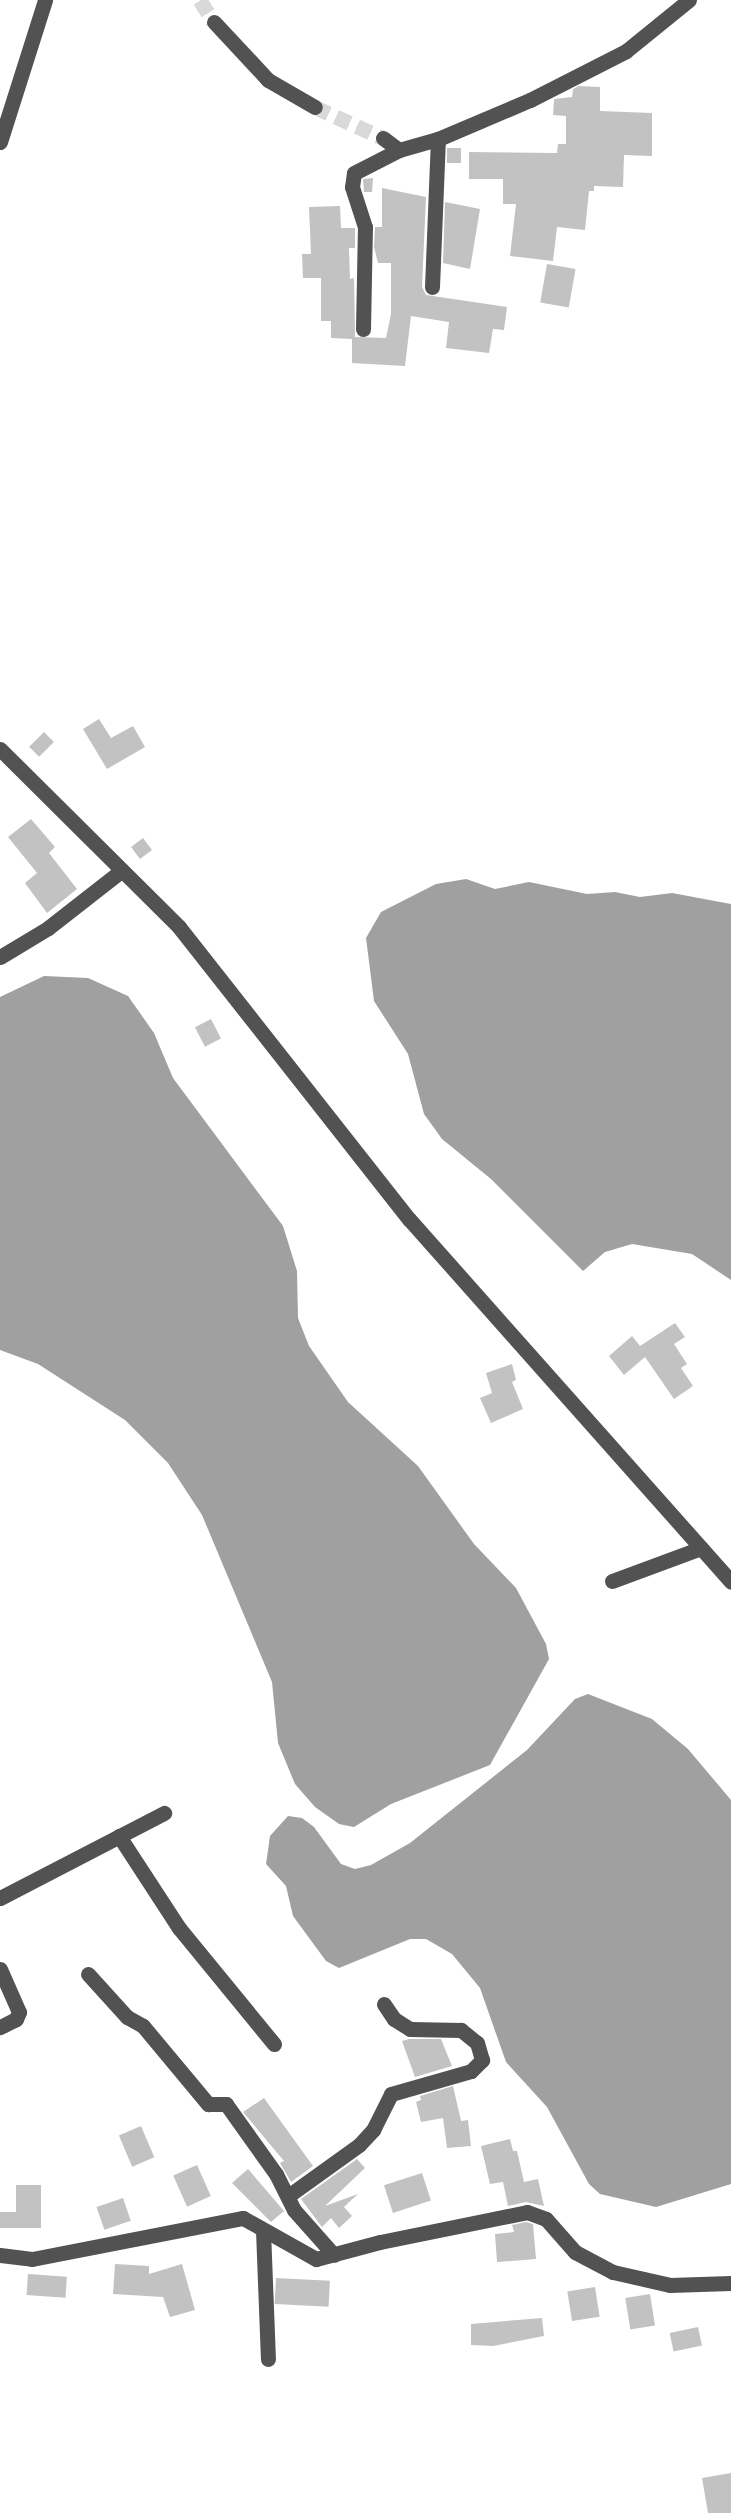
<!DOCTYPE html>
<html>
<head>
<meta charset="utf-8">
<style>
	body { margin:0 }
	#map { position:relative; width:731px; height:2513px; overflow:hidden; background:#fff; font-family:"Fira Sans Condensed",sans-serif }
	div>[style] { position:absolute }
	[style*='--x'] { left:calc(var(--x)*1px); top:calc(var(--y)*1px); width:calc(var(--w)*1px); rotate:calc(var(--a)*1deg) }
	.water>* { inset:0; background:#a0a0a0 }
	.building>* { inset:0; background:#c2c2c2; transform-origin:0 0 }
	.minor-tunnel>* { height:15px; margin-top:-7.5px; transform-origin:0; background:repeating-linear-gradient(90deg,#d9d9d9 0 15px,transparent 0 23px) }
	.minor>* { height:15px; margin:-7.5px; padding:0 7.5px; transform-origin:7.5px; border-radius:7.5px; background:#525252 }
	span { translate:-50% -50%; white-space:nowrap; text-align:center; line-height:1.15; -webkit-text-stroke:5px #fff; paint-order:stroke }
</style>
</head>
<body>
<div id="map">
	<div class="water">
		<i style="clip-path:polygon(466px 879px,495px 889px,529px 882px,587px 894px,615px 892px,640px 897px,672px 893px,731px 904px,731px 1280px,692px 1254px,632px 1244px,605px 1252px,583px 1271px,491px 1179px,442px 1139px,424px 1114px,408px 1054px,374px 1001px,366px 938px,381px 912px,436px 884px)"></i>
		<i style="clip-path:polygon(44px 976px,88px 978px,128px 996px,154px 1033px,173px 1078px,283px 1226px,297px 1271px,298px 1318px,309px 1346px,348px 1402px,418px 1466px,474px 1544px,516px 1588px,546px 1644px,549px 1659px,490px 1765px,391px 1804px,354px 1827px,339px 1824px,315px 1807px,295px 1784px,278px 1743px,272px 1682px,202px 1515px,168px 1463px,125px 1420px,38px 1364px,0 1350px,0 997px)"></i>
		<i style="clip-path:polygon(588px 1694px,652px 1719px,688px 1749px,731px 1800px,731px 2184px,656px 2207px,600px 2194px,589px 2184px,547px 2107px,506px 2062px,480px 1988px,452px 1954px,426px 1939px,410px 1939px,339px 1968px,326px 1961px,293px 1916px,286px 1886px,266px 1864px,270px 1836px,288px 1816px,302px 1818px,314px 1827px,341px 1864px,355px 1869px,371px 1865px,410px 1843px,527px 1750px,575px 1699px)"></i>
	</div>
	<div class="building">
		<i style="clip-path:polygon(579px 86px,600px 87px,600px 111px,652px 113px,652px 156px,624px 155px,623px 187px,594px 186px,594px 191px,589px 191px,585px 230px,557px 227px,553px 261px,510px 256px,516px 204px,503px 204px,503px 179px,469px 179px,469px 152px,557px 153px,558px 144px,566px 144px,566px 116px,553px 115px,554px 99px,572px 97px,573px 89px)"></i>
		<i style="left:447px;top:148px;width:14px;height:15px"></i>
		<i style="clip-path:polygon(373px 178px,372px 192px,364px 192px,363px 179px)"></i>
		<i style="clip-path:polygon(382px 188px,426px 197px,422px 287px,426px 295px,507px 307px,504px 330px,493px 329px,489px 353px,446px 348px,449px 322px,411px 316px,405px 366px,352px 363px,352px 339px,331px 338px,331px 321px,321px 321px,321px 278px,303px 278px,302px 254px,311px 254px,309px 207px,340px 206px,341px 228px,355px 228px,355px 248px,349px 248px,350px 279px,354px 278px,355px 337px,386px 338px,391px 314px,391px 263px,378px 263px,374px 247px,375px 227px,382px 227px)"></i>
		<i style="clip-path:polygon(445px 202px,480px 209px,470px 269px,443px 263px)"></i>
		<i style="left:547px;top:264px;width:29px;height:39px;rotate:10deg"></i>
		<i style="clip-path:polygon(99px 719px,111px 738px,133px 726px,145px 747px,107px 769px,83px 729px)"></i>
		<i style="left:44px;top:732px;width:14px;height:21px;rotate:45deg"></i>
		<i style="clip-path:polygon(31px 819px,55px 847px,49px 853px,77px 889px,47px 913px,25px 883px,37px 873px,8px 837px)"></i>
		<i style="left:143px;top:838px;width:15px;height:15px;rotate:53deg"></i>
		<i style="left:211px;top:1019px;width:22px;height:18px;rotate:63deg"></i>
		<i style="clip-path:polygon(675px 1323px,685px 1337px,674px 1344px,687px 1364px,681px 1368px,693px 1386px,674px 1399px,645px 1357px,624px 1375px,609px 1356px,632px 1336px,640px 1346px)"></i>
		<i style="clip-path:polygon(512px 1364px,516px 1380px,512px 1382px,523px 1409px,491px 1423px,480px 1398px,492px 1393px,486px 1373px)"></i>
		<i style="clip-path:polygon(409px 2039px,441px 2039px,452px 2066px,415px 2077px,402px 2041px)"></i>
		<i style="clip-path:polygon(453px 2086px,461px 2121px,468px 2120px,471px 2146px,447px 2148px,443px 2118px,421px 2122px,416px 2102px,421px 2100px,420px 2096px)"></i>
		<i style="clip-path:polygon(264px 2098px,313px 2166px,291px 2182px,280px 2163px,284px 2161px,243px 2112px)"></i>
		<i style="left:141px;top:2126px;width:34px;height:24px;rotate:67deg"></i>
		<i style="clip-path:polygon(510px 2139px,513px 2151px,517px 2151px,524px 2182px,538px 2179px,544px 2206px,526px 2202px,508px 2206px,503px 2182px,490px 2184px,481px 2146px)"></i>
		<i style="clip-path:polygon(357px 2159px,365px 2168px,325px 2206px,358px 2194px,344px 2207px,352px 2216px,339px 2228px,331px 2218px,322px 2227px,301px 2199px)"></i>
		<i style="left:197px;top:2165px;width:34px;height:26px;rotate:66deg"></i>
		<i style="clip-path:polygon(248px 2169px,284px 2211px,271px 2222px,232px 2183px)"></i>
		<i style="left:422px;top:2173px;width:29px;height:40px;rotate:72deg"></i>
		<i style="clip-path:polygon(16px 2185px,41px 2185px,41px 2228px,0 2228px,0 2212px,16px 2212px)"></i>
		<i style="left:123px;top:2198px;width:24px;height:28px;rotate:71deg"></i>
		<i style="clip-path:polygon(526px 2222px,533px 2224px,536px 2259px,497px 2262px,495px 2234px,514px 2232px,512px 2225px)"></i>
		<i style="clip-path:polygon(115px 2264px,149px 2266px,149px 2274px,182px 2264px,195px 2310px,170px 2317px,163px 2297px,113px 2294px)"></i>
		<i style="left:28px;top:2274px;width:39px;height:21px;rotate:4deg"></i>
		<i style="left:276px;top:2278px;width:54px;height:26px;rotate:3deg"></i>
		<i style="left:595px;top:2287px;width:30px;height:28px;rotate:81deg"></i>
		<i style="left:650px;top:2294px;width:32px;height:25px;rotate:81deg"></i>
		<i style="clip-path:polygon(542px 2318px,544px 2336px,493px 2346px,471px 2345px,471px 2324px)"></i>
		<i style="left:698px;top:2327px;width:19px;height:29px;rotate:78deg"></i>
		<i style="clip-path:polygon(731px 2473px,731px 2513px,708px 2513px,702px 2478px)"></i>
	</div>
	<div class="minor-tunnel">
		<i style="--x:200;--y:0;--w:26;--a:58"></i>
		<i style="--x:315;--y:107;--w:75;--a:24.5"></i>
	</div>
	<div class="minor">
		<i style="--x:214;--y:22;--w:79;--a:47"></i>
		<i style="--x:268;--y:80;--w:54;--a:29.9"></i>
		<i style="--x:383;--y:138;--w:20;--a:37"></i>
		<i style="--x:399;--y:150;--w:41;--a:-15.8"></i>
		<i style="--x:438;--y:139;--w:100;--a:-23"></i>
		<i style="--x:530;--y:100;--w:108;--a:-27"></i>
		<i style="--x:626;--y:51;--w:81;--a:-39"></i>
		<i style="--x:0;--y:142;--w:149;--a:-72.4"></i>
		<i style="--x:432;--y:287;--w:148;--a:-87.7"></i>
		<i style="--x:363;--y:329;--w:102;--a:-88.9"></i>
		<i style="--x:365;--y:227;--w:42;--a:-108"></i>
		<i style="--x:352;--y:187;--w:14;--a:-82"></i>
		<i style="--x:354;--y:173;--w:51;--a:-27.1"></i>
		<i style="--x:0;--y:749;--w:252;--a:44.8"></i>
		<i style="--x:179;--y:927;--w:372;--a:51.8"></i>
		<i style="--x:409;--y:1219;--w:485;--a:48.4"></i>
		<i style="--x:0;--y:957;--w:56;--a:-31.1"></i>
		<i style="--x:48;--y:928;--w:93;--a:-38"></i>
		<i style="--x:612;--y:1581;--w:95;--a:-20.3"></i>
		<i style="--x:119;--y:1836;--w:110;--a:56.9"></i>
		<i style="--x:179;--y:1928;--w:150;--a:50.7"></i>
		<i style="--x:0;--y:1898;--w:185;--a:-27.4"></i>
		<i style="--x:0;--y:1969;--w:47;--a:66.2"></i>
		<i style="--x:19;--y:2012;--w:8;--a:113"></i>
		<i style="--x:16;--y:2019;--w:18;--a:153"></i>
		<i style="--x:88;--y:1974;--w:58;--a:47.8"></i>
		<i style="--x:127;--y:2017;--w:18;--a:29"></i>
		<i style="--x:143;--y:2026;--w:102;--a:50.2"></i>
		<i style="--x:208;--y:2104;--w:18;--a:0"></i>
		<i style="--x:226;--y:2104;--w:86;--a:54.5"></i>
		<i style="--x:276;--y:2174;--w:40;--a:63.4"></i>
		<i style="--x:294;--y:2210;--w:60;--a:48.4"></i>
		<i style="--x:288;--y:2196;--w:87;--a:-35.7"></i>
		<i style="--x:359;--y:2145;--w:21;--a:-47"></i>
		<i style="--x:373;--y:2130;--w:40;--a:-63.4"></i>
		<i style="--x:391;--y:2094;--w:83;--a:-16"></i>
		<i style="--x:471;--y:2071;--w:16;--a:-45"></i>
		<i style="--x:482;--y:2060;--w:18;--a:-106"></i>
		<i style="--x:477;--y:2043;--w:21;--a:-141"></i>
		<i style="--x:461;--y:2030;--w:51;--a:-178.9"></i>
		<i style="--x:410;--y:2029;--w:19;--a:-148"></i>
		<i style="--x:394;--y:2019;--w:18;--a:-124"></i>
		<i style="--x:263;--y:2230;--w:129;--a:87.8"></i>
		<i style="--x:0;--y:2255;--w:32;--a:7"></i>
		<i style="--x:32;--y:2259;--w:215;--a:-11"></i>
		<i style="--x:243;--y:2218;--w:84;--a:29.3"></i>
		<i style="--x:316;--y:2259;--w:66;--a:-14.9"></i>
		<i style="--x:380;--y:2242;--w:150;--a:-11.5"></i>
		<i style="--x:527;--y:2212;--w:20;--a:20"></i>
		<i style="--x:546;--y:2219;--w:44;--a:48.7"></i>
		<i style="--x:575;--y:2252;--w:43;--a:27.8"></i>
		<i style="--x:613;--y:2272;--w:58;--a:12.8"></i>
		<i style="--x:670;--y:2285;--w:61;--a:-1.9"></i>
	</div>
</div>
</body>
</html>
